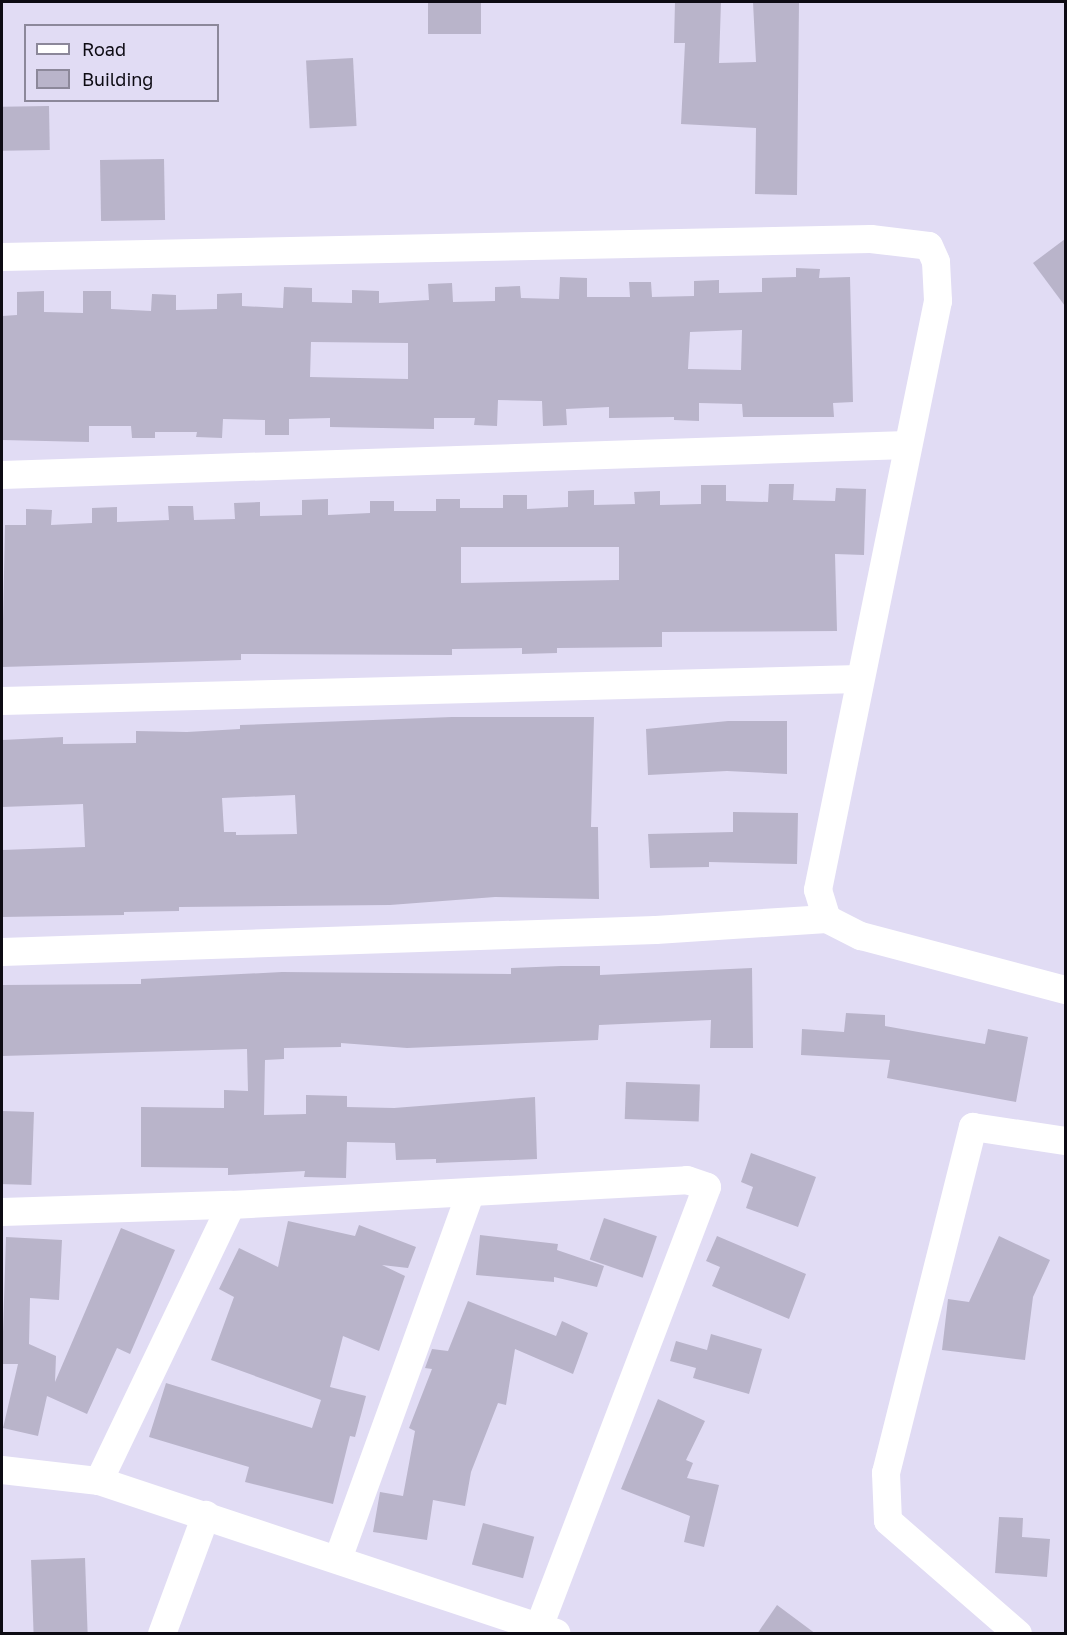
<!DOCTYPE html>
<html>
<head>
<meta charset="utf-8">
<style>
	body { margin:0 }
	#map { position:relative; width:1067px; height:1635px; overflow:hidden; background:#e1dcf4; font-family:"Golos Text",sans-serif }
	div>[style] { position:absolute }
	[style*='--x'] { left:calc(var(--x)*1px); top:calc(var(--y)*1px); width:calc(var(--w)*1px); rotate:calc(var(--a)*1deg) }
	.building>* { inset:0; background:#b9b4ca; transform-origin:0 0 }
	.street>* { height:28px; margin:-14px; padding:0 14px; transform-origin:14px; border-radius:14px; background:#fff }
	span { translate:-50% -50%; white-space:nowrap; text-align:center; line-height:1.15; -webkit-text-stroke:6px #e1dcf4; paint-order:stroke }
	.frame { position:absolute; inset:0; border:3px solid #0d0b13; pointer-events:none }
	.legend { position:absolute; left:24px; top:24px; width:195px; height:78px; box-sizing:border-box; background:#e1dcf4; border:2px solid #8c889a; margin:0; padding:8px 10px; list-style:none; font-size:18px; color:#0d0b13 }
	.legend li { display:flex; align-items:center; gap:12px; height:30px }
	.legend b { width:30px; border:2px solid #8c889a }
</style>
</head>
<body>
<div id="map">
	<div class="building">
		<i style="left:428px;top:2px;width:53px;height:32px"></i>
		<i style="clip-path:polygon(675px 2px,721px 2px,719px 63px,756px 62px,753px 2px,799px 2px,797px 195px,755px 194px,756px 128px,681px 124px,685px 43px,674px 43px)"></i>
		<i style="left:353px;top:58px;width:68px;height:47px;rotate:87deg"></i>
		<i style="left:49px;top:106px;width:44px;height:47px;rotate:89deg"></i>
		<i style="left:164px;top:159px;width:61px;height:64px;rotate:89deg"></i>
		<i style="clip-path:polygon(1065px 239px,1065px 306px,1033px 263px)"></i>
		<i style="clip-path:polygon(evenodd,796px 268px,820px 269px,819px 278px,850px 277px,853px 402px,833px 403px,834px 417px,743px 417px,742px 404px,699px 403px,699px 421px,674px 420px,674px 417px,609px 418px,609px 407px,566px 409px,567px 425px,543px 426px,542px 401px,498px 400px,497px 426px,474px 425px,475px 418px,434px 418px,434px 429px,330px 427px,330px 418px,289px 419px,289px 435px,265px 435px,265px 420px,223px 419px,222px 438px,196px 437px,197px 432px,155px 432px,155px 438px,132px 438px,131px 426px,89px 426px,89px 442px,2px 440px,2px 316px,17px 315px,17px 292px,44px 291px,44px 312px,83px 313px,83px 291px,111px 291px,111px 309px,151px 311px,152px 294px,176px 295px,176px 310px,217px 309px,217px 294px,242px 293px,242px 306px,283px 308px,284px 287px,312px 288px,312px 302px,352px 303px,352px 290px,379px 291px,379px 303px,429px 300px,428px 284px,452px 283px,453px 302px,495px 301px,495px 287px,520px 286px,521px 298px,559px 299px,560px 277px,587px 278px,587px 297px,630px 297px,629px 282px,651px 282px,652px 297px,694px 296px,694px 281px,719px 280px,719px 293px,762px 292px,762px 278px,796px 277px,796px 268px,742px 330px,741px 370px,688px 369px,690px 332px,742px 330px,796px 268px,311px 342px,408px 343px,408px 379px,310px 377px,311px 342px)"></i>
		<i style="clip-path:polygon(evenodd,769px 484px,794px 484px,793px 500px,835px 501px,836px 488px,866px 489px,864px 555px,835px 554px,837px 631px,662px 632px,662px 647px,557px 648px,557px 653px,522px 654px,522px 648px,452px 649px,452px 655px,241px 654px,241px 660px,2px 667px,5px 525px,26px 525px,26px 509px,52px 510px,51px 525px,92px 523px,92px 508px,117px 507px,117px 522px,169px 520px,168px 506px,193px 506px,194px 520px,235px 519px,234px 503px,260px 502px,260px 516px,302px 515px,302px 500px,328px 499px,328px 515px,370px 513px,370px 501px,394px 501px,394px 511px,436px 511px,436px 499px,460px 499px,460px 508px,503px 508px,503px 495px,527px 495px,527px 509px,568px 507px,568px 491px,594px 490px,594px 505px,635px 504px,634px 492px,660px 491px,660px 505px,701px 504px,701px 485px,726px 485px,726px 501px,768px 502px,769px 484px,461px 547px,619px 547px,619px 580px,461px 583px,461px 547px)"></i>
		<i style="clip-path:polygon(evenodd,452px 717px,594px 717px,591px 827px,598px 827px,599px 899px,495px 897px,390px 905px,179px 907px,179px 911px,124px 912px,124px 915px,2px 917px,2px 850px,85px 847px,83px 804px,2px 807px,2px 740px,63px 737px,63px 744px,136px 743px,136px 731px,187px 732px,240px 729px,240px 725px,452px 717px,295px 795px,297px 834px,236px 835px,236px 832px,224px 832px,222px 798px,295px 795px)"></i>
		<i style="clip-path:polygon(728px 721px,787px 721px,787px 774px,727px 771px,648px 775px,646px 729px)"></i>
		<i style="clip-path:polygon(733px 812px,798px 813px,797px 864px,709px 862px,709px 867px,650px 868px,648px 834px,733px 832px)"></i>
		<i style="clip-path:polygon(561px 966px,600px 966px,600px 975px,752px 968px,753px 1048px,710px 1048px,711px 1020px,599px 1025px,598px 1040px,407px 1048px,341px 1043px,341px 1047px,284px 1048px,284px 1059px,265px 1060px,264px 1115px,306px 1114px,306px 1095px,347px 1096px,347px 1107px,394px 1108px,535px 1097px,537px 1159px,436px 1163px,436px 1159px,396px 1160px,395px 1143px,347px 1142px,346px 1178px,304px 1177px,305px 1171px,228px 1175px,228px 1168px,141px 1167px,141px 1107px,224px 1108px,224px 1090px,248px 1091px,247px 1049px,2px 1056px,2px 985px,141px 984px,141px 979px,282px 972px,511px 974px,511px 968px)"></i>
		<i style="clip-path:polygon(846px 1013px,885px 1015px,885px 1026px,985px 1044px,988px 1029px,1028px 1037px,1016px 1102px,887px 1078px,890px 1060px,801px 1055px,802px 1029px,844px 1032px)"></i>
		<i style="left:626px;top:1082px;width:74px;height:37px;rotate:2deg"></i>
		<i style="left:2px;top:1111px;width:32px;height:73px;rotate:2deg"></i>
		<i style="clip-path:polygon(751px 1153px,816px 1177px,798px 1227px,746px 1208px,753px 1187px,741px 1182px)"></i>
		<i style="left:604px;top:1218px;width:56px;height:44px;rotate:19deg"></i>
		<i style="clip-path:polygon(288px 1221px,355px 1236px,359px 1225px,416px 1247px,408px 1268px,382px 1265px,405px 1276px,379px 1351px,343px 1336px,330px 1387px,366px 1396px,355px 1437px,350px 1436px,333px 1504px,245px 1482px,249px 1467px,149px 1437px,166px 1383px,312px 1428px,321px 1400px,211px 1360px,234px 1297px,219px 1289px,239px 1248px,278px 1267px)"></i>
		<i style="clip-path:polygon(121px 1228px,175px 1250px,130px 1354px,117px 1348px,87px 1414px,47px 1396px,38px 1436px,3px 1428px,18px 1364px,2px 1364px,6px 1237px,62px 1240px,59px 1300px,30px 1298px,29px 1344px,56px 1356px,55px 1382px)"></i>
		<i style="clip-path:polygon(480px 1235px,558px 1244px,557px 1250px,604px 1266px,597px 1287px,554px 1277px,554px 1282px,476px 1275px)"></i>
		<i style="clip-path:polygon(717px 1236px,806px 1274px,789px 1319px,712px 1286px,720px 1267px,706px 1261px)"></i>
		<i style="clip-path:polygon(999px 1236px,1050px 1260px,1033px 1297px,1025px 1360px,942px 1350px,948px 1299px,969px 1302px)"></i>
		<i style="clip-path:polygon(468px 1301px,556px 1336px,562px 1321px,588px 1333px,573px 1374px,515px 1349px,506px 1405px,498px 1403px,471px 1472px,465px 1506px,433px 1500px,427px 1540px,373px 1532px,380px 1492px,403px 1496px,415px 1431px,409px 1428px,432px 1369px,425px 1368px,432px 1349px,448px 1351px)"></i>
		<i style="clip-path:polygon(711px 1334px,762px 1349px,749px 1394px,693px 1378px,696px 1368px,670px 1361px,676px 1341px,707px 1350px)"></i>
		<i style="clip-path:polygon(658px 1399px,705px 1421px,686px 1460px,693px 1463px,687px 1478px,719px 1485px,704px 1547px,684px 1542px,690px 1516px,621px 1489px)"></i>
		<i style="clip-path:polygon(999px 1517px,1023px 1518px,1022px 1537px,1050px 1539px,1047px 1577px,995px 1573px)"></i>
		<i style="left:483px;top:1523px;width:53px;height:43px;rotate:15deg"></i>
		<i style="left:85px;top:1558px;width:76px;height:54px;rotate:88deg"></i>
		<i style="clip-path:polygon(777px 1605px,816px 1634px,757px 1634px)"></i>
	</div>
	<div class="street">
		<i style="--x:2;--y:257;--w:869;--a:-1.19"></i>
		<i style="--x:871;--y:239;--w:58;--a:6.9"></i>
		<i style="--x:929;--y:246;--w:17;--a:66"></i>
		<i style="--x:936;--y:262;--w:39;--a:87"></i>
		<i style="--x:938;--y:301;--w:601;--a:101.52"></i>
		<i style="--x:818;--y:890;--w:30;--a:73"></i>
		<i style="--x:827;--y:919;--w:38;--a:27"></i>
		<i style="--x:861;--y:936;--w:212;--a:14.8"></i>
		<i style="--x:2;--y:475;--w:906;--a:-1.9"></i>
		<i style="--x:2;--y:701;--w:858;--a:-1.47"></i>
		<i style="--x:2;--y:952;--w:654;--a:-1.93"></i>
		<i style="--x:656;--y:930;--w:171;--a:-3.7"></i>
		<i style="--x:2;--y:1212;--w:229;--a:-1.8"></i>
		<i style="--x:231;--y:1205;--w:457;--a:-3.1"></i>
		<i style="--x:687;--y:1180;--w:21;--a:19"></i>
		<i style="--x:707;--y:1187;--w:472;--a:110.9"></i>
		<i style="--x:2;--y:1470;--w:98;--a:6.5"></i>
		<i style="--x:99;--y:1481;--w:482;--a:18.4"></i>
		<i style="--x:99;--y:1481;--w:306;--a:-64.4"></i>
		<i style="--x:338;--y:1559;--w:390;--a:-70.1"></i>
		<i style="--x:162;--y:1634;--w:127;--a:-69.7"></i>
		<i style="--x:1018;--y:1634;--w:172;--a:-139"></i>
		<i style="--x:888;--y:1521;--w:48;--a:-92.4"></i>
		<i style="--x:886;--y:1473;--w:357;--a:-75.9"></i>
		<i style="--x:973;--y:1127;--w:94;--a:8.6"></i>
	</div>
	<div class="frame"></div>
	<ul class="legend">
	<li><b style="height:8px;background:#fff"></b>Road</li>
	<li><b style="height:16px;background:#b9b4ca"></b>Building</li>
	</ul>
</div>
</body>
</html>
